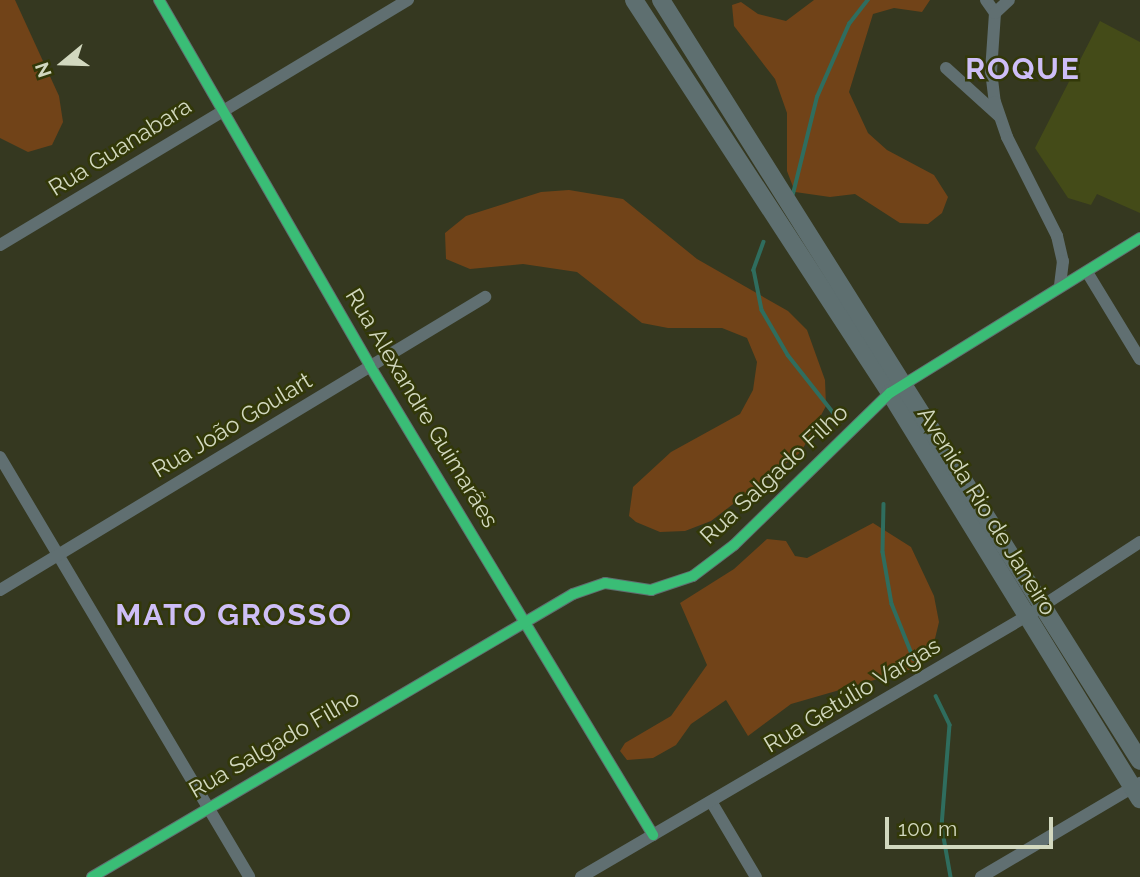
<!DOCTYPE html>
<html>
<head>
<meta charset="utf-8">
<style>
	body { margin:0 }
	#map { position:relative; width:1140px; height:877px; overflow:hidden; background:#353820; font-family:Raleway,sans-serif }
	div>[style] { position:absolute }
	[style*='--x'] { left:calc(var(--x)*1px); top:calc(var(--y)*1px); width:calc(var(--w)*1px); rotate:calc(var(--a)*1deg) }
	.built>* { inset:0; background:#444b18 }
	.green>* { inset:0; background:#714318 }
	.stream>* { height:3.5px; margin:-1.75px; padding:0 1.75px; transform-origin:1.75px; border-radius:1.75px; background:#2f6d5e }
	.street>* { height:12px; margin:-6px; padding:0 6px; transform-origin:6px; border-radius:6px; background:#606f71 }
	.secondary>* { height:18px; margin:-9px; padding:0 9px; transform-origin:9px; border-radius:9px; background:#5e6f70 }
	.cycleway>* { height:10px; margin:-5px; padding:0 5px; transform-origin:5px; border-radius:5px; background:#3abd76 }
	span { translate:-50% -50%; white-space:nowrap; text-align:center; line-height:1.15; -webkit-text-stroke:5px #323808; paint-order:stroke }
	.street-label { font-size:23px; color:#d2d8bf }
	.district-label { font-size:30px; color:#cebef7; font-weight:700; letter-spacing:2px }
	.north { position:absolute; left:28px; top:28px; width:70px; height:70px; -webkit-text-stroke:5px #323808; paint-order:stroke; rotate:251deg; font-size:19px; font-weight:700; line-height:28px; text-align:center; color:#d2d8bf }
	.north::after { content:''; display:block; margin:auto; width:24px; height:32px; background:#d2d8bf; clip-path:polygon(50% 0,100% 100%,50% 72%,0 100%) }
	.scale { position:absolute; left:885px; top:817px; width:168px; height:32px; box-sizing:border-box; border:4px solid #d2d8bf; border-top:0; padding-left:9px; font-size:21px; line-height:24px; white-space:nowrap; color:#d2d8bf; -webkit-text-stroke:5px #323808; paint-order:stroke }
</style>
</head>
<body>
<div id="map">
	<div class="built">
		<i style="clip-path:polygon(1100px 21px,1140px 42px,1140px 213px,1097px 194px,1091px 205px,1068px 198px,1035px 148px)"></i>
	</div>
	<div class="green">
		<i style="clip-path:polygon(0 0,15px 0,59px 96px,63px 122px,52px 145px,28px 152px,0 138px)"></i>
		<i style="clip-path:polygon(814px 0,930px 0,922px 12px,894px 8px,873px 14px,849px 92px,868px 133px,887px 150px,934px 175px,948px 197px,942px 213px,928px 224px,900px 223px,855px 194px,830px 197px,795px 192px,787px 171px,787px 113px,775px 79px,734px 26px,732px 5px,741px 2px,758px 14px,786px 21px)"></i>
		<i style="clip-path:polygon(569px 190px,623px 199px,697px 259px,788px 311px,807px 330px,825px 380px,826px 406px,801px 452px,711px 521px,685px 531px,660px 532px,636px 522px,629px 516px,633px 487px,671px 452px,740px 414px,753px 390px,757px 362px,747px 338px,722px 328px,668px 328px,642px 323px,577px 272px,523px 264px,470px 269px,446px 259px,445px 233px,466px 216px,541px 192px)"></i>
		<i style="clip-path:polygon(873px 523px,911px 547px,934px 596px,939px 622px,933px 647px,916px 668px,791px 704px,748px 736px,726px 700px,691px 724px,676px 745px,653px 758px,627px 760px,620px 751px,625px 743px,671px 716px,707px 665px,680px 603px,734px 569px,767px 539px,786px 541px,795px 556px,807px 558px)"></i>
	</div>
	<div class="stream">
		<i style="--x:793;--y:194;--w:100;--a:-76.1"></i>
		<i style="--x:817;--y:97;--w:80;--a:-66.3"></i>
		<i style="--x:849;--y:24;--w:31;--a:-52"></i>
		<i style="--x:764;--y:242;--w:30;--a:110"></i>
		<i style="--x:754;--y:270;--w:41;--a:78.7"></i>
		<i style="--x:762;--y:310;--w:52;--a:60"></i>
		<i style="--x:788;--y:355;--w:78;--a:51.8"></i>
		<i style="--x:884;--y:504;--w:48;--a:91.2"></i>
		<i style="--x:883;--y:552;--w:53;--a:80.2"></i>
		<i style="--x:892;--y:604;--w:59;--a:68.2"></i>
		<i style="--x:936;--y:696;--w:32;--a:64"></i>
		<i style="--x:950;--y:725;--w:101;--a:94.5"></i>
		<i style="--x:942;--y:826;--w:52;--a:80"></i>
	</div>
	<div class="street">
		<i style="--x:159;--y:0;--w:422;--a:60"></i>
		<i style="--x:370;--y:366;--w:548;--a:58.89"></i>
		<i style="--x:986;--y:0;--w:16;--a:55"></i>
		<i style="--x:995;--y:13;--w:58;--a:93.9"></i>
		<i style="--x:991;--y:71;--w:31;--a:83"></i>
		<i style="--x:995;--y:102;--w:37;--a:71"></i>
		<i style="--x:1007;--y:137;--w:111;--a:63.2"></i>
		<i style="--x:1057;--y:236;--w:26;--a:77"></i>
		<i style="--x:1063;--y:261;--w:26;--a:97"></i>
		<i style="--x:995;--y:13;--w:19;--a:-43"></i>
		<i style="--x:946;--y:68;--w:72;--a:42.2"></i>
		<i style="--x:0;--y:245;--w:476;--a:-31"></i>
		<i style="--x:1087;--y:272;--w:102;--a:58.7"></i>
		<i style="--x:0;--y:457;--w:488;--a:59.3"></i>
		<i style="--x:0;--y:590;--w:567;--a:-31.14"></i>
		<i style="--x:712;--y:803;--w:86;--a:59.3"></i>
		<i style="--x:92;--y:877;--w:558;--a:-30.47"></i>
		<i style="--x:573;--y:594;--w:34;--a:-19"></i>
		<i style="--x:605;--y:583;--w:47;--a:8.7"></i>
		<i style="--x:651;--y:590;--w:44;--a:-18.4"></i>
		<i style="--x:693;--y:576;--w:51;--a:-37.1"></i>
		<i style="--x:734;--y:545;--w:218;--a:-44.3"></i>
		<i style="--x:890;--y:393;--w:294;--a:-31.8"></i>
		<i style="--x:581;--y:877;--w:517;--a:-30.34"></i>
		<i style="--x:1027;--y:616;--w:135;--a:-33.2"></i>
		<i style="--x:981;--y:877;--w:185;--a:-30.6"></i>
	</div>
	<div class="secondary">
		<i style="--x:634;--y:0;--w:469;--a:56.9"></i>
		<i style="--x:890;--y:393;--w:477;--a:58.4"></i>
		<i style="--x:661;--y:0;--w:899;--a:57.81"></i>
	</div>
	<div class="cycleway">
		<i style="--x:159;--y:0;--w:422;--a:60"></i>
		<i style="--x:370;--y:366;--w:548;--a:58.89"></i>
		<i style="--x:92;--y:877;--w:558;--a:-30.47"></i>
		<i style="--x:573;--y:594;--w:34;--a:-19"></i>
		<i style="--x:605;--y:583;--w:47;--a:8.7"></i>
		<i style="--x:651;--y:590;--w:44;--a:-18.4"></i>
		<i style="--x:693;--y:576;--w:51;--a:-37.1"></i>
		<i style="--x:734;--y:545;--w:218;--a:-44.3"></i>
		<i style="--x:890;--y:393;--w:294;--a:-31.8"></i>
	</div>
	<div class="street-label">
		<span style="left:120px;top:147px;rotate:-32deg">Rua Guanabara</span>
		<span style="left:422px;top:408px;rotate:59deg">Rua Alexandre Guimarães</span>
		<span style="left:232px;top:425px;rotate:-31deg">Rua João Goulart</span>
		<span style="left:774px;top:474px;rotate:-43deg">Rua Salgado Filho</span>
		<span style="left:987px;top:511px;rotate:58deg">Avenida Rio de Janeiro</span>
		<span style="left:852px;top:695px;rotate:-31deg">Rua Getúlio Vargas</span>
		<span style="left:274px;top:744px;rotate:-30deg">Rua Salgado Filho</span>
	</div>
	<div class="district-label">
		<span style="left:1023px;top:69px">ROQUE</span>
		<span style="left:234px;top:615px">MATO GROSSO</span>
	</div>
	<div class="north">N</div>
	<div class="scale">100 m</div>
</div>
</body>
</html>
